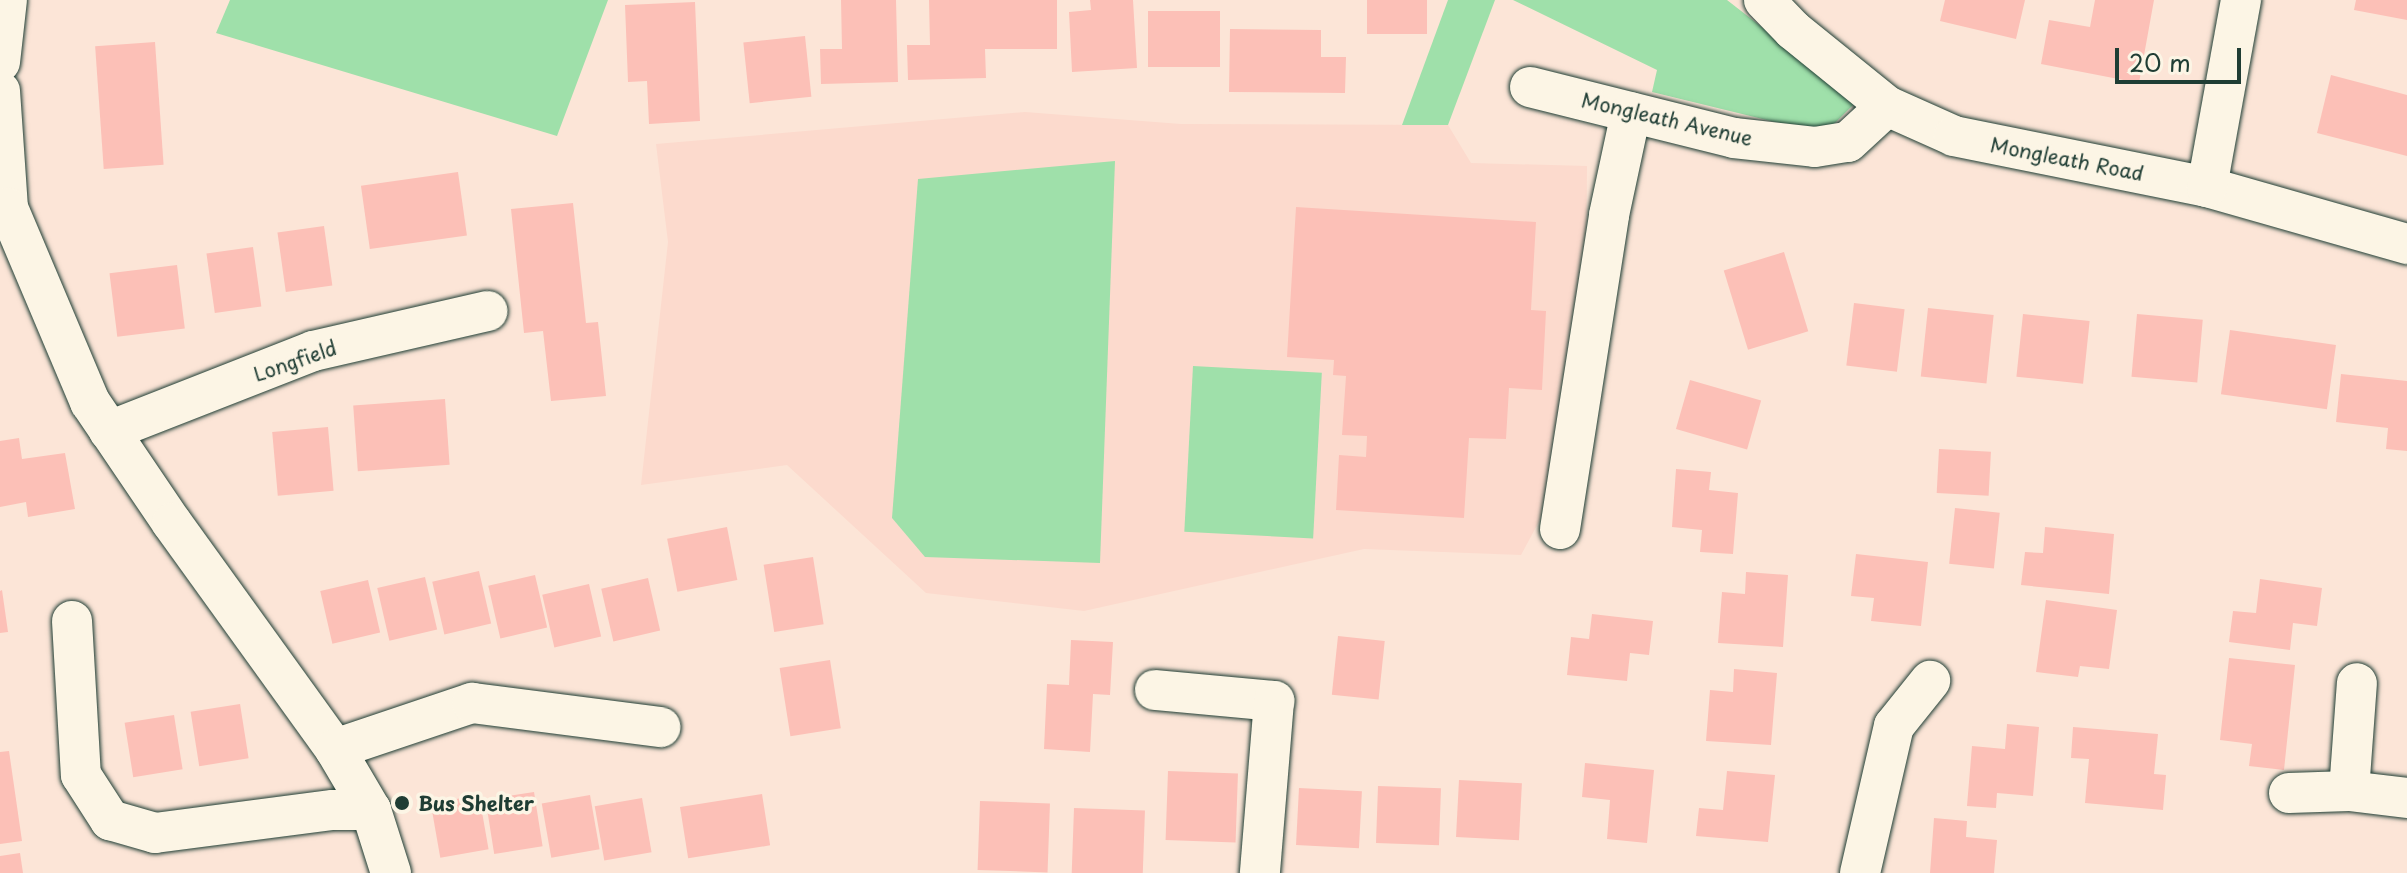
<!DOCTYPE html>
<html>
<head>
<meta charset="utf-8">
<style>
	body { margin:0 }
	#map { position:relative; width:2407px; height:873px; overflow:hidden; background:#fce5d7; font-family:"Playpen Sans",sans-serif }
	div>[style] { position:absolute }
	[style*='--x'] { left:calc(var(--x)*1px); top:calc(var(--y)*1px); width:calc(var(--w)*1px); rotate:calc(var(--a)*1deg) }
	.built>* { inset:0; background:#fcdacd }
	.green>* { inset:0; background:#9fe0aa; transform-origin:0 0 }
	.building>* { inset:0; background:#fcc0b7; transform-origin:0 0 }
	.roads { filter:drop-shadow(0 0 2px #1f3d34) drop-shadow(0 0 2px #1f3d34) }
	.minor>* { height:40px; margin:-20px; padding:0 20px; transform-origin:20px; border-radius:20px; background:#fcf5e5 }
	.dots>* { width:22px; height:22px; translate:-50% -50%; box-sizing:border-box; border:4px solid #fcf5e5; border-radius:50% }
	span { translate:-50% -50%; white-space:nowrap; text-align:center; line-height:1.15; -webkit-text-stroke:7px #fcf5e5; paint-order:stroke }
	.street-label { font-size:20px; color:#1f3d34 }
	.poi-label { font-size:20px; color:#1f3d34; font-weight:700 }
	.left { translate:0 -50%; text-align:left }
	.scale { position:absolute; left:2115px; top:48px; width:126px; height:36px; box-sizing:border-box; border:4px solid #1f3d34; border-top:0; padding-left:10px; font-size:24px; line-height:28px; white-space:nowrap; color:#1f3d34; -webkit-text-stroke:6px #fcf5e5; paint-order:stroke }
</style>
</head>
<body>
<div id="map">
	<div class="built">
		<i style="clip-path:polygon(1025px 112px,1181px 124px,1448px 125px,1471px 163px,1587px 166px,1586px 297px,1557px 488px,1521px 555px,1364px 549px,1084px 611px,926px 593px,787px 465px,641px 485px,668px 242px,656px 144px)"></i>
	</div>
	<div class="green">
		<i style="clip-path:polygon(230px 0,608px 0,557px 136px,216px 33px)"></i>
		<i style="clip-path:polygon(1448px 0,1495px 0,1448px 125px,1402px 125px)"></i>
		<i style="clip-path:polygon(1513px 0,1727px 0,1857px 101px,1824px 134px,1652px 92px,1657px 70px)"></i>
		<i style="clip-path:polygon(1115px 161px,1100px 563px,925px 557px,892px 518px,918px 179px)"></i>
		<i style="left:1193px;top:366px;width:129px;height:166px;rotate:3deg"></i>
	</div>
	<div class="building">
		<i style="clip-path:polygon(841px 0,896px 0,898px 82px,821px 84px,820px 49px,842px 49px)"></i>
		<i style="clip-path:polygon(929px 0,1057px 0,1057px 49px,985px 49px,986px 78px,908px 80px,907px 45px,930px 45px)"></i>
		<i style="clip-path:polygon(1090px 0,1133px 0,1137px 68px,1072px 72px,1069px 12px,1091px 10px)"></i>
		<i style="left:1367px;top:0;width:60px;height:34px"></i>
		<i style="clip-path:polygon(1945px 0,2025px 0,2016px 39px,1940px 21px)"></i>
		<i style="clip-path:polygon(2095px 0,2154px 0,2139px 83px,2041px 64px,2049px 20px,2090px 27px)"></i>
		<i style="clip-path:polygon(2356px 0,2407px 0,2407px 20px,2354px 10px)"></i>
		<i style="clip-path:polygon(695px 2px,700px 121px,649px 124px,647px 81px,628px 82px,625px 5px)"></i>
		<i style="left:1148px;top:11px;width:72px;height:56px"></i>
		<i style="clip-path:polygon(1230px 29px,1321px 30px,1321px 57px,1346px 57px,1345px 93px,1229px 92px)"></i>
		<i style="left:805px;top:36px;width:61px;height:62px;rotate:84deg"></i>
		<i style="left:155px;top:42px;width:123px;height:60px;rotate:86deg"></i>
		<i style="clip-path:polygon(2331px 75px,2407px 95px,2407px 156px,2317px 133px)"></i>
		<i style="left:458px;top:172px;width:64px;height:98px;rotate:82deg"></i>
		<i style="clip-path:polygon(573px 203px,586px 323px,598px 322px,606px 396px,551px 401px,543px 331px,524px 333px,511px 209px)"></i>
		<i style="clip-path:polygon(1296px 207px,1536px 222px,1531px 310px,1546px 311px,1542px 390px,1509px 388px,1506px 439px,1469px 438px,1464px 518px,1336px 510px,1339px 455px,1366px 457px,1367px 436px,1342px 435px,1346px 376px,1333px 375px,1334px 360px,1287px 357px)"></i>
		<i style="left:324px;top:226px;width:60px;height:47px;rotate:82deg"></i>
		<i style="left:253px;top:247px;width:60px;height:47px;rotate:82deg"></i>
		<i style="left:1784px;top:252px;width:83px;height:63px;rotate:73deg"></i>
		<i style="left:177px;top:265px;width:64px;height:68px;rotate:83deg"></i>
		<i style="left:1854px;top:303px;width:51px;height:63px;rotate:7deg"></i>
		<i style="left:1928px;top:308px;width:66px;height:69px;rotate:6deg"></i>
		<i style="left:2023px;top:314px;width:67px;height:63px;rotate:6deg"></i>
		<i style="left:2137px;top:314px;width:66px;height:63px;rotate:5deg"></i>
		<i style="left:2230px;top:330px;width:107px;height:65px;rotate:8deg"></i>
		<i style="clip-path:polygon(2341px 374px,2407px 381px,2407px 451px,2386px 449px,2388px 428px,2336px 422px)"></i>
		<i style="left:1690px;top:380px;width:74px;height:51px;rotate:16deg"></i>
		<i style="left:445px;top:399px;width:66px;height:92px;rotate:86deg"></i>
		<i style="left:328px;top:427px;width:64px;height:56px;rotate:85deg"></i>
		<i style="clip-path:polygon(19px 438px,22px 459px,65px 453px,75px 509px,28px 517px,26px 502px,0 507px,0 441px)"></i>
		<i style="left:1939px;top:449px;width:52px;height:44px;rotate:3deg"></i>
		<i style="clip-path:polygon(1676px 469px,1711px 472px,1709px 490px,1738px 493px,1733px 554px,1700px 552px,1702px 530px,1672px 527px)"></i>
		<i style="left:1955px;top:508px;width:45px;height:56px;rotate:6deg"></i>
		<i style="left:727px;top:527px;width:54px;height:61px;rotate:79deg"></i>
		<i style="clip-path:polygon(2045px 527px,2114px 534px,2109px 594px,2021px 585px,2025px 552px,2043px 553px)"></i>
		<i style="clip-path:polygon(1856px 554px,1928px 562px,1921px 626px,1871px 621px,1874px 598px,1851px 596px)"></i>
		<i style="left:813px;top:557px;width:68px;height:50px;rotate:81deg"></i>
		<i style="left:479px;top:571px;width:54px;height:48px;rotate:77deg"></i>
		<i style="clip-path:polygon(1746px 572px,1788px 575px,1783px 647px,1718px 643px,1722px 592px,1745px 594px)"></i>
		<i style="left:535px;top:575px;width:54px;height:48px;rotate:77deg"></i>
		<i style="left:425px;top:577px;width:54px;height:49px;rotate:77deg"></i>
		<i style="left:648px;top:578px;width:54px;height:48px;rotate:77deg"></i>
		<i style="clip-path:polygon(2260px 579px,2322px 588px,2317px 626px,2293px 623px,2290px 650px,2229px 642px,2233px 611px,2256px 613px)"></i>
		<i style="left:368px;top:580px;width:54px;height:49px;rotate:77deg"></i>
		<i style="left:589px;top:584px;width:54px;height:48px;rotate:77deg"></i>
		<i style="clip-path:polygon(2px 590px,8px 632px,0 633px,0 591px)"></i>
		<i style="clip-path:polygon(2046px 600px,2117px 610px,2109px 669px,2080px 666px,2078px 677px,2036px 672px)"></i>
		<i style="clip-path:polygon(1592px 614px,1653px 621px,1649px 655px,1630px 653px,1627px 681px,1567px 675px,1571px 637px,1589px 639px)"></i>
		<i style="left:1338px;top:636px;width:47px;height:59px;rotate:6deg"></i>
		<i style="clip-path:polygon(1071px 640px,1113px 642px,1110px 695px,1093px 694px,1090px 752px,1044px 749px,1047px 684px,1069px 685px)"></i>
		<i style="clip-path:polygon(2229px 658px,2295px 665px,2284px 770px,2249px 766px,2252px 744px,2220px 740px)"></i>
		<i style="left:830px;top:660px;width:69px;height:51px;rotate:81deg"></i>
		<i style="clip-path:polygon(1734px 669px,1777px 673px,1771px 745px,1706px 741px,1710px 690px,1733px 692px)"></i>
		<i style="left:240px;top:704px;width:55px;height:50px;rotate:81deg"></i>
		<i style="left:174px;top:715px;width:55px;height:50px;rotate:81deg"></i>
		<i style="clip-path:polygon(2007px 724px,2039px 727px,2033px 796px,1997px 793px,1996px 808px,1967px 806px,1972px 746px,2005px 749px)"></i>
		<i style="clip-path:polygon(2073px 727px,2158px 734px,2154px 774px,2166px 775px,2163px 810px,2085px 803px,2089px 759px,2071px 758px)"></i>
		<i style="clip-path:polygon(9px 751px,22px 841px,0 844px,0 752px)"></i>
		<i style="clip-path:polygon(1585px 763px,1654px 770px,1647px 843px,1607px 839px,1610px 800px,1582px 797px)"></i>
		<i style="left:1168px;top:771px;width:70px;height:69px;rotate:2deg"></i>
		<i style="clip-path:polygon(1727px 771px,1775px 775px,1768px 842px,1696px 836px,1699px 808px,1723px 810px)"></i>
		<i style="left:1459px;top:780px;width:63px;height:57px;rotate:3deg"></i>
		<i style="left:1378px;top:786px;width:63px;height:57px;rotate:2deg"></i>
		<i style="left:1299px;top:788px;width:63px;height:57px;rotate:3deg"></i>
		<i style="left:534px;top:792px;width:55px;height:49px;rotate:81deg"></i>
		<i style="left:762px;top:794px;width:52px;height:83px;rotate:81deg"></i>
		<i style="left:479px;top:795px;width:55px;height:49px;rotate:80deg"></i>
		<i style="left:590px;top:795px;width:55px;height:49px;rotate:80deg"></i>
		<i style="left:642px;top:798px;width:55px;height:48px;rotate:80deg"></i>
		<i style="left:980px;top:801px;width:70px;height:69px;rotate:2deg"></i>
		<i style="left:1074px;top:808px;width:71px;height:65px;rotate:2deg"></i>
		<i style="clip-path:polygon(1934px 818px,1967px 821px,1966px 837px,1997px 840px,1994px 873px,1930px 873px)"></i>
		<i style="clip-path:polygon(20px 853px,23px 873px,0 873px,0 856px)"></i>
	</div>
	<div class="roads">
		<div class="minor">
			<i style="--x:1764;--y:0;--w:42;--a:46"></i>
			<i style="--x:1793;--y:30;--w:121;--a:39"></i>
			<i style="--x:1887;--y:106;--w:73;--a:24.1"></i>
			<i style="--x:1954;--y:136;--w:258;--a:11.4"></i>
			<i style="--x:2207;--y:187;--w:208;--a:15.9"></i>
			<i style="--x:0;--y:62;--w:62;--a:-83.6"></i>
			<i style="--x:1530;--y:87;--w:210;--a:14"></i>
			<i style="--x:1734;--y:138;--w:81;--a:6.3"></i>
			<i style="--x:1815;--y:147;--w:33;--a:-9"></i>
			<i style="--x:1848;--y:142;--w:53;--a:-42.7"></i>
			<i style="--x:0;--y:91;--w:117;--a:86.1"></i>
			<i style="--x:8;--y:208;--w:211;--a:67.1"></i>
			<i style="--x:90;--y:402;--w:146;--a:55.9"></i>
			<i style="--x:172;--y:523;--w:279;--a:54.2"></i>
			<i style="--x:335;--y:749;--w:71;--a:59.5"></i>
			<i style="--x:371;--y:810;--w:66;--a:72.4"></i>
			<i style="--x:2207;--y:187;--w:190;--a:-79.7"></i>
			<i style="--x:109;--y:431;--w:219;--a:-21.4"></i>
			<i style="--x:313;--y:351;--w:179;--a:-12.9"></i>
			<i style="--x:1560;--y:529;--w:318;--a:-81.1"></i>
			<i style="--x:1609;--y:215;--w:105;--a:-77.9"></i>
			<i style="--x:72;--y:621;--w:154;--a:86.7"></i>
			<i style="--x:81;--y:775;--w:54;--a:57.2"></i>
			<i style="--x:110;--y:820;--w:47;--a:16.1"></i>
			<i style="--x:155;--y:833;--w:179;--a:-7.4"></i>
			<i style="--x:333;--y:810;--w:38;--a:0"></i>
			<i style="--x:1155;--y:690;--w:120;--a:5.3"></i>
			<i style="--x:1274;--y:701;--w:173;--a:94.7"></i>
			<i style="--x:335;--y:749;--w:145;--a:-18.6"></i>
			<i style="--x:472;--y:703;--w:190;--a:7.3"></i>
			<i style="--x:2349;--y:791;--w:108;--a:-85.8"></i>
			<i style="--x:2289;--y:793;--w:60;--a:-1.9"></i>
			<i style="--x:2349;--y:791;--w:58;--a:6.9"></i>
			<i style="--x:1860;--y:873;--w:151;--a:-77"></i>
			<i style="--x:1894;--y:726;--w:58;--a:-51.3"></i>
		</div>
	</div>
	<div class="dots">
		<i style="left:402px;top:803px;background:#1f3d34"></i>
	</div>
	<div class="street-label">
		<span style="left:1667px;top:119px;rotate:13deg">Mongleath Avenue</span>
		<span style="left:2067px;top:159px;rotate:11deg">Mongleath Road</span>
		<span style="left:295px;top:361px;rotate:-19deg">Longfield</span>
	</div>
	<div class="poi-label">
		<span class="left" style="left:418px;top:803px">Bus Shelter</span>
	</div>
	<div class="scale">20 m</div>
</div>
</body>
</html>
